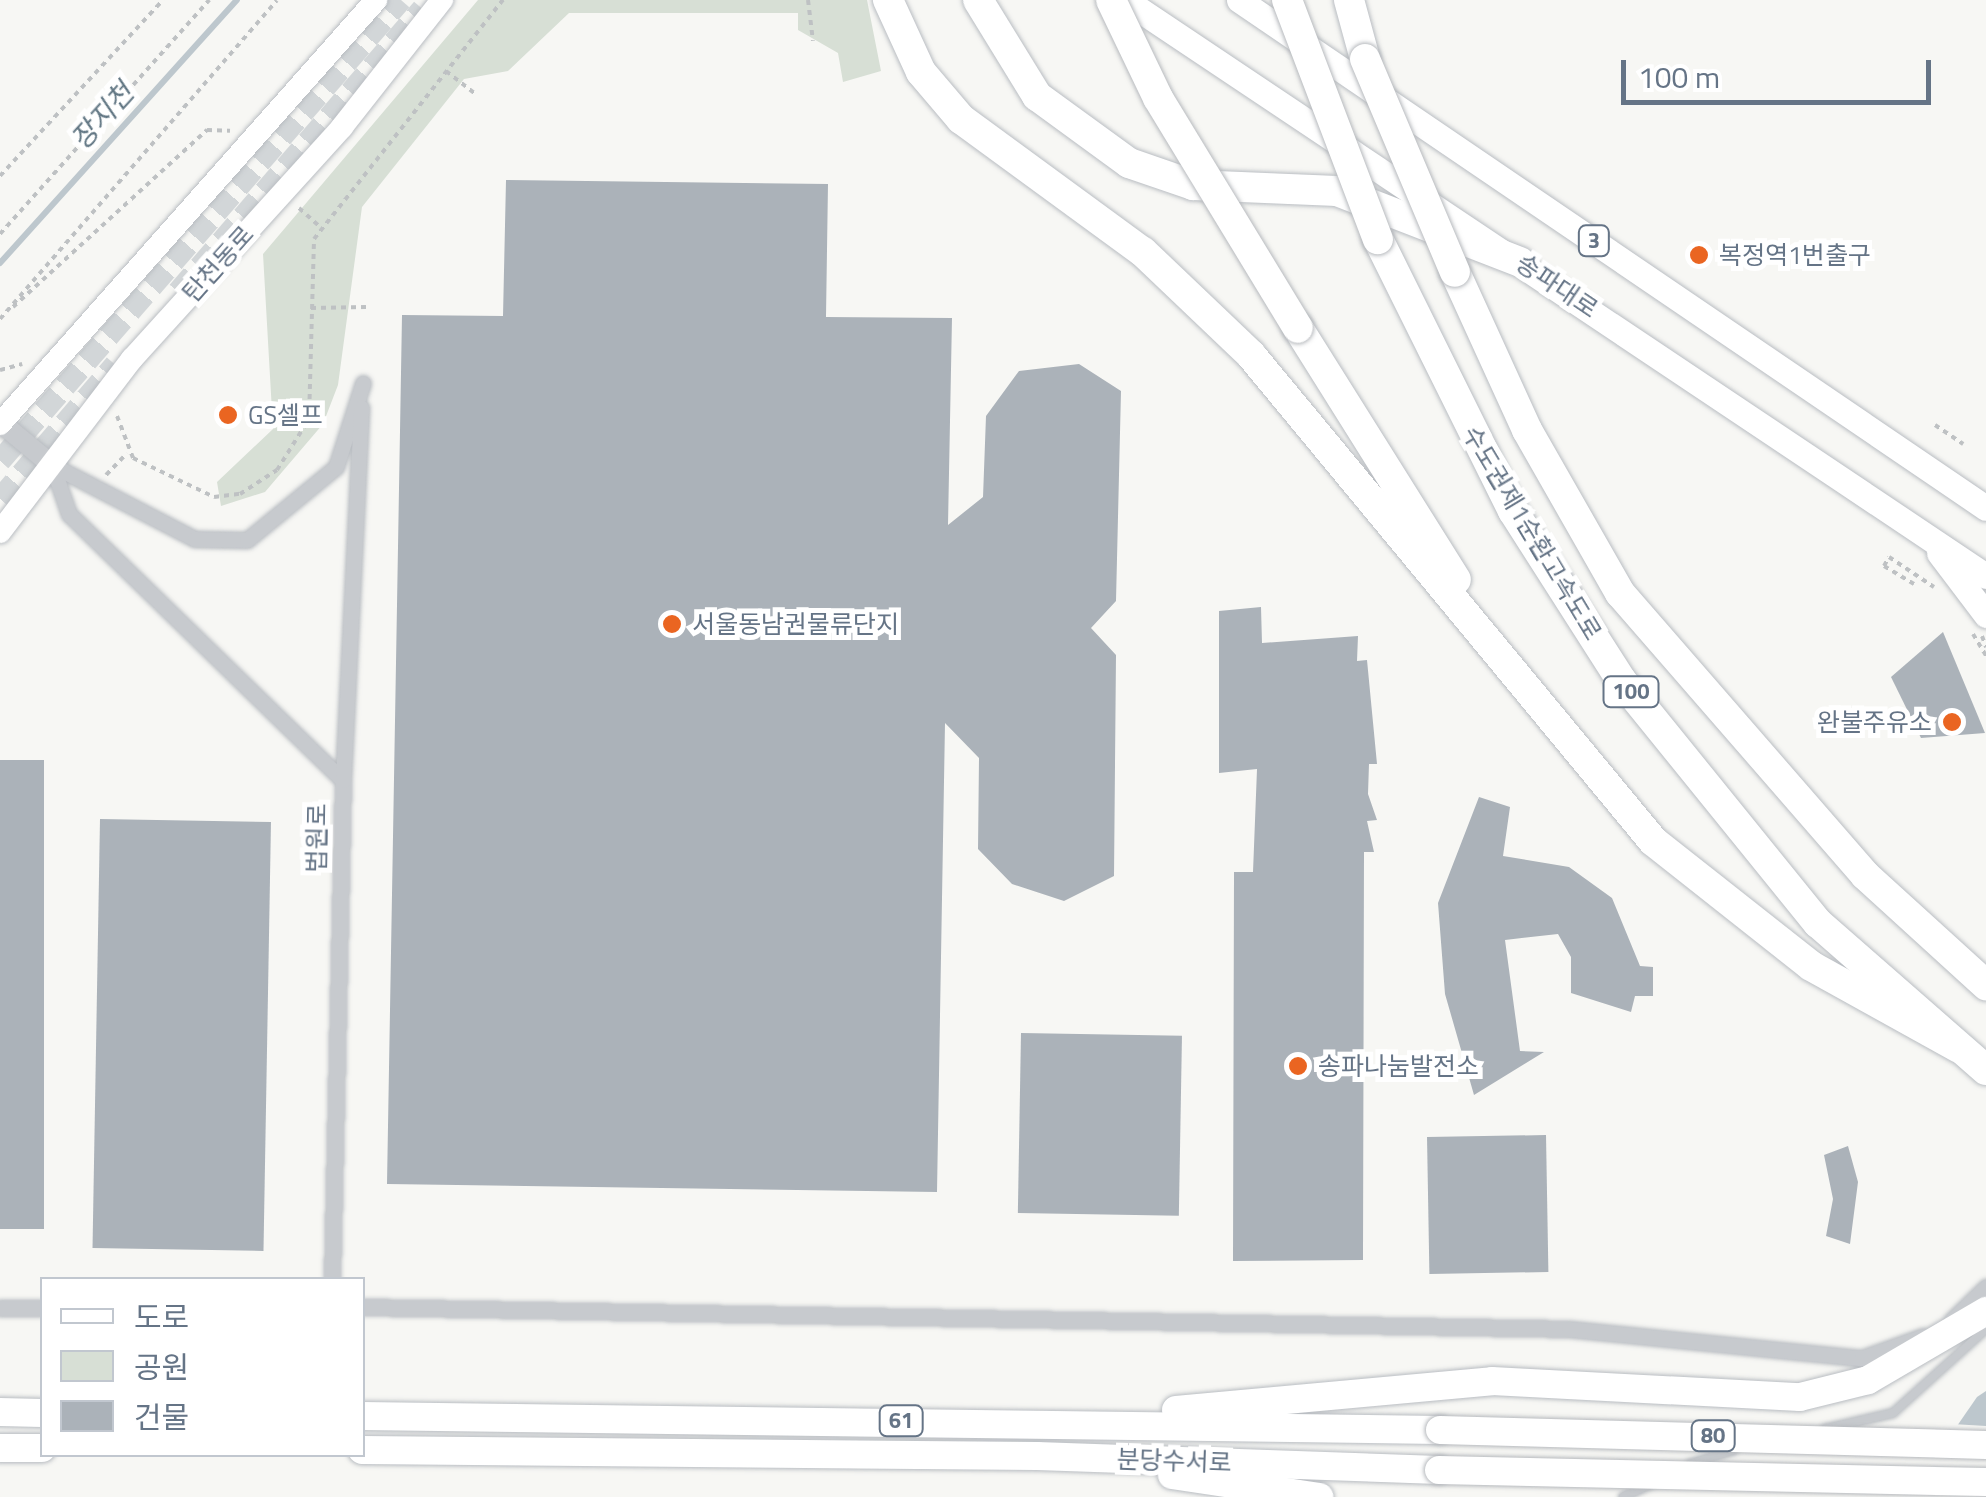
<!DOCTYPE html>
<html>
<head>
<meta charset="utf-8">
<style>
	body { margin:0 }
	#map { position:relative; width:1986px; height:1497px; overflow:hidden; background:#f7f7f4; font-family:"Titillium Web","Noto Sans KR",sans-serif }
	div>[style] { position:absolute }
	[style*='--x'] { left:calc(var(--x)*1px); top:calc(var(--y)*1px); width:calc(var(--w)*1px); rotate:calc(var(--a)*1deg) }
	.green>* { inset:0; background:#d7dfd5 }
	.water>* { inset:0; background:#bdc7cd }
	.pier>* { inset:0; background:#f7f7f4 }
	.stream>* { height:6px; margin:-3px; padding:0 3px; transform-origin:3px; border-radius:3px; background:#bdc7cd }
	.building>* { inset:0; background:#abb2b9; transform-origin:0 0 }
	.secondary-tunnel>* { height:22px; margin-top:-11px; transform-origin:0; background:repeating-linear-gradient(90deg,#d2d6d8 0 22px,transparent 0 33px) }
	.path>* { height:4px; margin-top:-2px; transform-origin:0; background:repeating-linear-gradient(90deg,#bec1c3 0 5px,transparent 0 10px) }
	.roads { filter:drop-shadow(0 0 2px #b9bdc2) drop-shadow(0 0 2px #b9bdc2) }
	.service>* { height:8px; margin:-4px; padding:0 4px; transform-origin:4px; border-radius:4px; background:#c7cace }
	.minor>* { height:15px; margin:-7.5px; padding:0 7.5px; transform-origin:7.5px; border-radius:7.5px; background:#c7cace }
	.tertiary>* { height:20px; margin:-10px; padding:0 10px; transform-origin:10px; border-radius:10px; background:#c7cace }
	.secondary>* { height:22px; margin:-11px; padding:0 11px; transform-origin:11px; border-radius:11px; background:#fff }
	.primary>* { height:25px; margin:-12.5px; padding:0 12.5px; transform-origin:12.5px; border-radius:12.5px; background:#fff }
	.trunk>* { height:28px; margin:-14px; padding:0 14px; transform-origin:14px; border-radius:14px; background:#fff }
	.motorway>* { height:30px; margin:-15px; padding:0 15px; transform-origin:15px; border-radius:15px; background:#fff }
	.bridges { filter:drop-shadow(0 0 2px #b7babe) drop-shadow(0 0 2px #b7babe) }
	.trunk-bridge>* { height:28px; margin:-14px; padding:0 14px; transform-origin:14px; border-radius:14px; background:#fff }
	.motorway-bridge>* { height:30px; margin:-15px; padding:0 15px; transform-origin:15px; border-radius:15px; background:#fff }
	.dots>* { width:28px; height:28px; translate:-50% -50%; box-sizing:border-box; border:5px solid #fff; border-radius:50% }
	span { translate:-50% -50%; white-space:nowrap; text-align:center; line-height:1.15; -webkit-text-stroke:10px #fff; paint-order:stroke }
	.shield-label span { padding:2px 8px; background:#fff; border:2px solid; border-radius:8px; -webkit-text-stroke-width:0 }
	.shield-label { font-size:22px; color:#657486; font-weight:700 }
	.poi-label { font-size:25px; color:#657486 }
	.left { translate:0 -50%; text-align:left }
	.right { translate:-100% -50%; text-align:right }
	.street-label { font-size:25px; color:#657486 }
	.water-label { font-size:28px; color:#617683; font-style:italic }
	.legend { position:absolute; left:40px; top:1277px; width:325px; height:180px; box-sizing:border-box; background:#fff; border:2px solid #c1c7cf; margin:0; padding:12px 18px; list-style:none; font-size:30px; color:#657486 }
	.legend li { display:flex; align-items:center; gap:20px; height:50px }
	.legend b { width:50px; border:2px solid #c1c7cf }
	.scale { position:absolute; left:1621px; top:60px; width:310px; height:45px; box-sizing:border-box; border:5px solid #657486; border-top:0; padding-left:12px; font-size:30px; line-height:35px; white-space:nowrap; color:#657486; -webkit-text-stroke:8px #fff; paint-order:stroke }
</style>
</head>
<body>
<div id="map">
	<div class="green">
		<i style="clip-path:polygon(478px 0,867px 0,881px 71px,843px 82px,838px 53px,798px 30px,798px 13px,569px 13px,508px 71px,464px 79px,362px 207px,338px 385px,323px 424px,265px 492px,221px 506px,217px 482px,273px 429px,263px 254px)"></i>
	</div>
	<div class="water">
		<i style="clip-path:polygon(1986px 1391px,1986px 1444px,1908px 1497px,1977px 1397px)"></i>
	</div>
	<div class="pier">
		<i style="clip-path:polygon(1952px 1424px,1986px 1426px,1986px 1452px,1951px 1497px,1903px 1497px)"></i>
	</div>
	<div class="stream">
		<i style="--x:0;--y:263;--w:354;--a:-48"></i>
	</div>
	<div class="building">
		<i style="clip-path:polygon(506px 180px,828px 184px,826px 317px,952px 318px,948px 525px,983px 497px,986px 416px,1019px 371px,1079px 364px,1121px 391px,1116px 601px,1091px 628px,1116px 655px,1114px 876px,1064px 901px,1012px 884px,978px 849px,979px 758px,945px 723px,937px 1192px,387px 1184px,402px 315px,503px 316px)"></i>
		<i style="clip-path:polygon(1261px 607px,1262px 643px,1358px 636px,1357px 661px,1367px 660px,1377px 764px,1369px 764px,1368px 794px,1377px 820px,1367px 821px,1374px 852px,1364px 852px,1363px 1260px,1233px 1261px,1234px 872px,1253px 872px,1257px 769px,1219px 773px,1219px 611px)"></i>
		<i style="clip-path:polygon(1943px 632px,1985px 733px,1921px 738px,1891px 677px)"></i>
		<i style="left:0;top:760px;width:44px;height:469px"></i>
		<i style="clip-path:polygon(1479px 797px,1510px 807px,1503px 856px,1569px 867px,1612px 898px,1640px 966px,1653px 967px,1653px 996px,1635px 996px,1631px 1012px,1571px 993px,1571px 957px,1558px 934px,1505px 940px,1520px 1051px,1544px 1052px,1474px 1095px,1445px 994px,1438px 903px)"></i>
		<i style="left:100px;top:819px;width:171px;height:429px;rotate:1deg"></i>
		<i style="left:1021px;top:1033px;width:161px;height:180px;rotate:1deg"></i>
		<i style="left:1546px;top:1135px;width:137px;height:119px;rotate:89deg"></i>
		<i style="clip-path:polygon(1848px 1146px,1858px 1182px,1850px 1244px,1826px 1236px,1833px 1199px,1824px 1155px)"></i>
	</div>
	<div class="secondary-tunnel">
		<i style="--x:178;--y:292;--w:374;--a:-49.2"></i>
		<i style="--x:0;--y:461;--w:611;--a:-48.98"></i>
		<i style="--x:0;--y:499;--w:177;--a:-49.4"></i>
	</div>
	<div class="path">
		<i style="--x:808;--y:0;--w:41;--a:83"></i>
		<i style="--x:446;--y:71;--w:36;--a:38"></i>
		<i style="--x:0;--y:176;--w:240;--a:-47.2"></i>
		<i style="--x:299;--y:208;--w:30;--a:42"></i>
		<i style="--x:0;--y:234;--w:314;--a:-48.2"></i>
		<i style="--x:13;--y:307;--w:263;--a:-42.4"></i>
		<i style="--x:207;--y:130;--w:23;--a:2"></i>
		<i style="--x:311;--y:308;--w:55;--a:-1"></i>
		<i style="--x:0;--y:319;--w:422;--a:-49"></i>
		<i style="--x:0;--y:370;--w:23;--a:-15"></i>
		<i style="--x:117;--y:416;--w:45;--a:69.1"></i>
		<i style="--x:133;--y:458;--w:90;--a:25.7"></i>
		<i style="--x:214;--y:497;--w:26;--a:-7"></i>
		<i style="--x:240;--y:494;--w:44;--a:-33"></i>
		<i style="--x:277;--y:470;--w:60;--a:-57.9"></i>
		<i style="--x:309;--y:419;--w:180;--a:-88.4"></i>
		<i style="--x:314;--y:239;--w:305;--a:-51.7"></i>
		<i style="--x:1935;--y:425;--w:34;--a:34"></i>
		<i style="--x:106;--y:475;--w:30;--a:-46"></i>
		<i style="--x:1914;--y:584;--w:35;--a:-149"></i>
		<i style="--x:1884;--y:566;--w:10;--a:-61"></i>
		<i style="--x:1889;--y:557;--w:54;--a:33.7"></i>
		<i style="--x:1973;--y:634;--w:26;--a:59"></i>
		<i style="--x:1982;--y:636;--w:12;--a:70"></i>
	</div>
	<div class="roads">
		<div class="service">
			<i style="--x:1825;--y:1429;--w:70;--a:-13.2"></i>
			<i style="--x:1893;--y:1413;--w:125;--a:-42.1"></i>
			<i style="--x:1690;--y:1464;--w:46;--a:-17.7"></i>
			<i style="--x:1623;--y:1497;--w:31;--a:-25"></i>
		</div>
		<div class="minor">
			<i style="--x:52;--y:465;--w:52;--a:70.9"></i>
			<i style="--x:69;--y:514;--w:382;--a:44.2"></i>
			<i style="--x:343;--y:780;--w:500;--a:91.26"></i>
			<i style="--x:52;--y:465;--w:161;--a:27.4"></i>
			<i style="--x:195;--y:539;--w:52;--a:1.1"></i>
			<i style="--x:247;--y:540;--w:115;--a:-39.4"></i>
			<i style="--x:336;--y:467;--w:88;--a:-72.2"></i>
			<i style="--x:343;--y:780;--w:373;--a:-87.2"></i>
			<i style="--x:362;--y:1307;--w:1207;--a:1.04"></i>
			<i style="--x:1569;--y:1329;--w:294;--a:5.7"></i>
			<i style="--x:1862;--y:1358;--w:65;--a:-19.8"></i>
			<i style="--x:0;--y:1308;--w:42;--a:0"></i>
			<i style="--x:1951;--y:1321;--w:49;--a:-44.2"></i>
		</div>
		<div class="tertiary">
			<i style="--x:0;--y:422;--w:67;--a:39.6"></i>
		</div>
		<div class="secondary">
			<i style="--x:0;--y:424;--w:567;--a:-48.43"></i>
			<i style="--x:0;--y:532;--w:218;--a:-52.7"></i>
			<i style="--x:132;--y:359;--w:313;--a:-47.8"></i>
			<i style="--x:342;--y:127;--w:162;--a:-51.8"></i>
		</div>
		<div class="primary">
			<i style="--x:1125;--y:0;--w:1036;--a:33.78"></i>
			<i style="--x:1239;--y:0;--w:903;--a:34.22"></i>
			<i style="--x:1939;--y:553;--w:78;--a:52.8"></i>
		</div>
		<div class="trunk">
			<i style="--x:1176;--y:1410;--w:317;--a:-5.2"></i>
			<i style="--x:1492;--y:1381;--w:308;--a:3"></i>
			<i style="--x:1800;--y:1397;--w:70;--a:-14"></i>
			<i style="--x:1868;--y:1380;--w:137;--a:-30.3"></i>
			<i style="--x:0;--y:1412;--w:42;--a:1.4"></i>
			<i style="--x:362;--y:1416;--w:1078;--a:0.74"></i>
			<i style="--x:0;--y:1448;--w:42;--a:0"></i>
			<i style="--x:362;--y:1450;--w:675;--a:0.51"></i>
			<i style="--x:1037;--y:1456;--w:402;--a:2"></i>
			<i style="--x:1172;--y:1475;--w:149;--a:8.5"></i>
		</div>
		<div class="motorway">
			<i style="--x:888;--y:0;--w:79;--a:65.4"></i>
			<i style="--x:921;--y:72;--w:62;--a:49.6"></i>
			<i style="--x:961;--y:119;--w:225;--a:36.2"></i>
			<i style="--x:1143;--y:252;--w:149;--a:43.6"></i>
			<i style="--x:1251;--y:355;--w:631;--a:50.4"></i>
			<i style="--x:1653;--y:841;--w:201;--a:38.3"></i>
			<i style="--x:1811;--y:966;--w:169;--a:29"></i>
			<i style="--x:978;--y:0;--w:113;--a:58.4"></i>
			<i style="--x:1037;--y:96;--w:114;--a:36.1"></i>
			<i style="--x:1129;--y:163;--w:68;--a:19"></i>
			<i style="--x:1193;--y:185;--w:144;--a:2.4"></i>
			<i style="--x:1337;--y:191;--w:196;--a:21.2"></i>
			<i style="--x:1349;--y:0;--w:61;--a:74.8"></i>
			<i style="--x:1378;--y:239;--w:304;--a:63.6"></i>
			<i style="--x:1513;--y:511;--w:201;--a:57.4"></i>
			<i style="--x:1621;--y:680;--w:313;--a:51"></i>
			<i style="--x:1818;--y:923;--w:223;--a:41.2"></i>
			<i style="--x:1455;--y:272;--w:174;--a:65.5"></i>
			<i style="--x:1527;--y:430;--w:188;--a:60.3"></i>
			<i style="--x:1620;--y:593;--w:374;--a:49"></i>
			<i style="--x:1865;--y:875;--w:164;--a:42.3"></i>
			<i style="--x:1298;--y:328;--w:297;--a:57.9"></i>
		</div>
	</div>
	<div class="bridges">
		<div class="trunk-bridge">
			<i style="--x:1440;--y:1430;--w:546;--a:1.57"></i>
			<i style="--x:1439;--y:1470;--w:547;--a:1.26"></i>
		</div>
		<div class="motorway-bridge">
			<i style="--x:1111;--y:0;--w:109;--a:64.4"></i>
			<i style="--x:1158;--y:98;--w:269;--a:58.7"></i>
			<i style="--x:1287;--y:0;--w:256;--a:69.2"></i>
			<i style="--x:1365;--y:59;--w:231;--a:67.1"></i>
		</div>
	</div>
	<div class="dots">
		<i style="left:1699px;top:255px;background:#ea6521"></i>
		<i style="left:228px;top:415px;background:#ea6521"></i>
		<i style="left:672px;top:624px;background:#ea6521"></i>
		<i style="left:1952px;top:722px;background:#ea6521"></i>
		<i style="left:1298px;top:1066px;background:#ea6521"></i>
	</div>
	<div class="shield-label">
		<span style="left:1594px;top:241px">3</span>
		<span style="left:1631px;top:692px">100</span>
		<span style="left:901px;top:1421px">61</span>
		<span style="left:1713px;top:1436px">80</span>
	</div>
	<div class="poi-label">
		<span class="left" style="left:1719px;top:255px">복정역1번출구</span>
		<span class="left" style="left:248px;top:415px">GS셀프</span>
		<span class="left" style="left:692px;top:624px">서울동남권물류단지</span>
		<span class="right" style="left:1932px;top:722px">완불주유소</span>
		<span class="left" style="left:1318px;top:1066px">송파나눔발전소</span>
	</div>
	<div class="street-label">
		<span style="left:218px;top:264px;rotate:-48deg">탄천동로</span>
		<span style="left:1557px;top:286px;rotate:34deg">송파대로</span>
		<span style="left:1532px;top:533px;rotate:59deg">수도권제1순환고속도로</span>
		<span style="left:317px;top:838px;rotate:-89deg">법원로</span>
		<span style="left:1174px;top:1461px;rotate:2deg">분당수서로</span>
	</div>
	<div class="water-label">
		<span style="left:102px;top:116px;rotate:-48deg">장지천</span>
	</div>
	<ul class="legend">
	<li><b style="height:12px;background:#fff"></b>도로</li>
	<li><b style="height:28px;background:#d7dfd5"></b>공원</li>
	<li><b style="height:28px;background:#abb2b9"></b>건물</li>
	</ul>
	<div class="scale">100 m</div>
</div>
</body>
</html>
